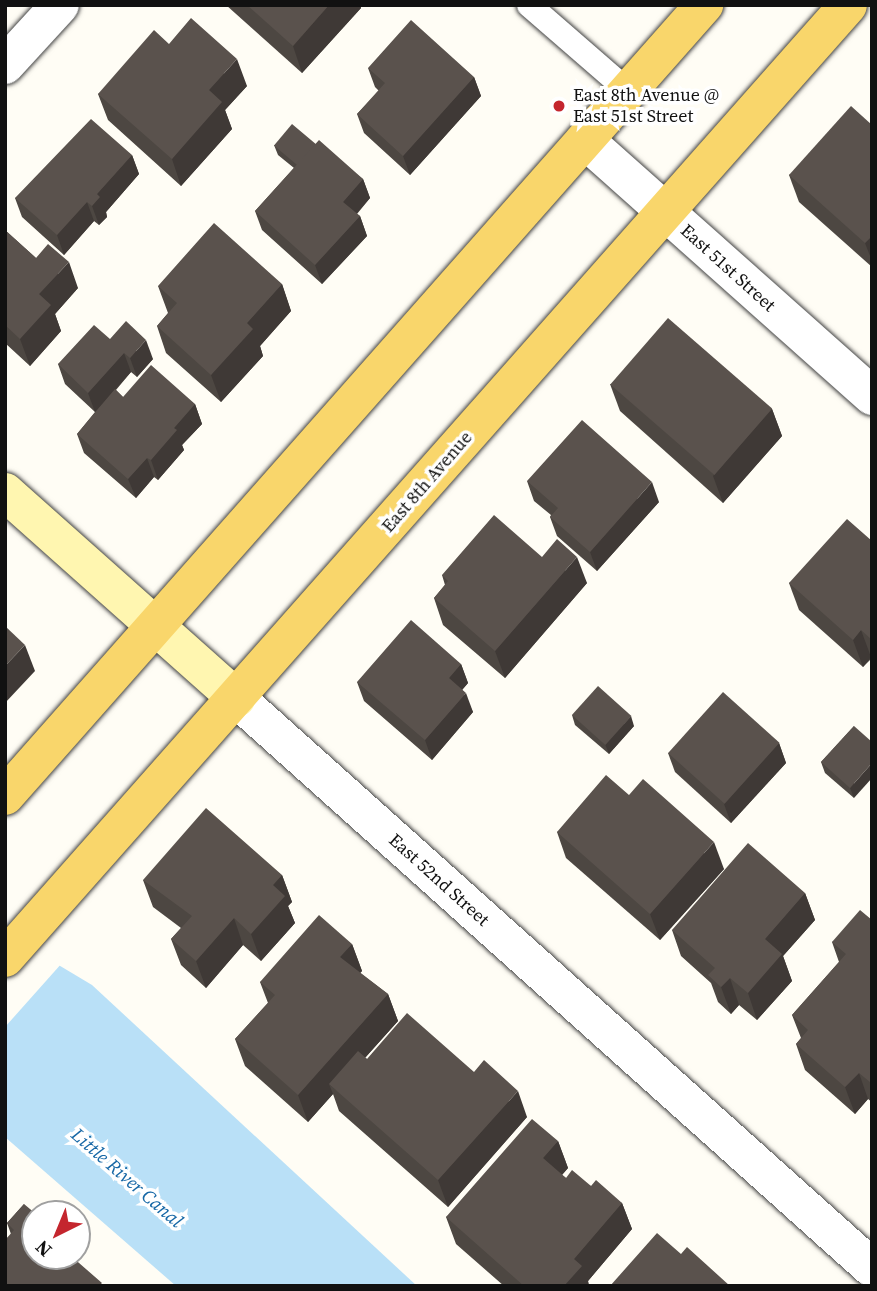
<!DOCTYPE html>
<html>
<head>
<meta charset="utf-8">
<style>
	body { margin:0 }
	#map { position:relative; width:877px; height:1291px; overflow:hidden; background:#fffdf5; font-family:"Source Serif 4",serif }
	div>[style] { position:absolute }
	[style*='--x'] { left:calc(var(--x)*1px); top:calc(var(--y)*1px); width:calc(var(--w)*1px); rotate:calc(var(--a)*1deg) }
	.water>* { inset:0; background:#b9e0f7 }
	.pier>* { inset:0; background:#fffdf5 }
	.roads { filter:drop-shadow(0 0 2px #444) drop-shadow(0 0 2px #444) }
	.lane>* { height:24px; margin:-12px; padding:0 12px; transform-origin:12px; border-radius:12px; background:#fff }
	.street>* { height:38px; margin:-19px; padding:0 19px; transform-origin:19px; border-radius:19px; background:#fff }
	.secondary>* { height:38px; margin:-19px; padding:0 19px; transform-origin:19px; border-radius:19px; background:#fff6b0 }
	.primary>* { height:38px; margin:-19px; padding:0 19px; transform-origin:19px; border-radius:19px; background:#f9d66b }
	.wall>* { inset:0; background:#4d4742 }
	.shaded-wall>* { inset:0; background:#3f3936 }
	.building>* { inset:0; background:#5a524d; transform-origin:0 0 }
	.dots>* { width:19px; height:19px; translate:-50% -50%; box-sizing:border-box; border:4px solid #fff; border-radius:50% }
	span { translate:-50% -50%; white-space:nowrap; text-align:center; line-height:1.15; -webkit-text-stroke:7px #fff; paint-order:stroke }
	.poi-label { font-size:18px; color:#111 }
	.left { translate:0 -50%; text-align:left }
	.street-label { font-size:18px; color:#111 }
	.water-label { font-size:19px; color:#1768a6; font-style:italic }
	.frame { position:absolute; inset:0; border:7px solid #111; pointer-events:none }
	.north { position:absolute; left:21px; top:1200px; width:70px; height:70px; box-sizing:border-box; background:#fff; border:2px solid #a0a0a0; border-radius:50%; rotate:223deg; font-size:19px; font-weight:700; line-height:28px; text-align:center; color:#111 }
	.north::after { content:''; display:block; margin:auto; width:24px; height:32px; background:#c4262e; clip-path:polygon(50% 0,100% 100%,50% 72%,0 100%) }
</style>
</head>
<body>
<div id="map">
	<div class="water">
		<i style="clip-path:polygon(5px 933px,92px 985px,417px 1286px,176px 1286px,5px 1137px)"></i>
	</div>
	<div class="pier">
		<i style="clip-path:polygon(5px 930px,62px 963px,5px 1027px)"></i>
	</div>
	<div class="roads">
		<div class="lane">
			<i style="--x:529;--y:5;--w:131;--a:41"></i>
		</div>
		<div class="street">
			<i style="--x:5;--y:65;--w:81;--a:-47.5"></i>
			<i style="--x:585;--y:140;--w:385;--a:41.7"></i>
			<i style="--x:236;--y:698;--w:854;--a:41.87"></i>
		</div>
		<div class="secondary">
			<i style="--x:5;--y:492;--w:310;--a:41.7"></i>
		</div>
		<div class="primary">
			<i style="--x:5;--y:796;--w:1056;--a:-48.53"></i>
			<i style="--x:5;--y:958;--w:1272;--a:-48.5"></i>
		</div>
	</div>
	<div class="wall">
		<i style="clip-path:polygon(226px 5px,360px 5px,361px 8px,302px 73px)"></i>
		<i style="clip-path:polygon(169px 44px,247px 86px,225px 110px,232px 129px,181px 186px,108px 120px,98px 94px)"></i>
		<i style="clip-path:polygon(368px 68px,474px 77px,481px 96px,410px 175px,364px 133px,357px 114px,379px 91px,375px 87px)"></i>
		<i style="clip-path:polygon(872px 125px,872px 267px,799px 202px,789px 175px)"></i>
		<i style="clip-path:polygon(316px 144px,363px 179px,370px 198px,357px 214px,360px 216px,367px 236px,322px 284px,262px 230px,255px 211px,294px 168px,278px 155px,274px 145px)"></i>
		<i style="clip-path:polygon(132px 155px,139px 174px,106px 212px,107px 217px,99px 225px,94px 221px,64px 255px,22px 217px,15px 198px)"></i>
		<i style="clip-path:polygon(5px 230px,36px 258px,78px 288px,55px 314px,61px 331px,30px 366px,5px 343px)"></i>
		<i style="clip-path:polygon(282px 284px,291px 311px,260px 346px,263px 356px,221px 402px,166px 353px,157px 326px,168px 313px,158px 286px)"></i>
		<i style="clip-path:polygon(110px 339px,153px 359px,137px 377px,131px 372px,116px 390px,123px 397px,195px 404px,202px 424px,182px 445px,184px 450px,158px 480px,154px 477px,136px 498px,84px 453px,77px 434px,95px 412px,65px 384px,58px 364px)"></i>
		<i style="clip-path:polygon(610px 384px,772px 409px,782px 436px,723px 503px,620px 411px)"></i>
		<i style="clip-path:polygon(527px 481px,659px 502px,597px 571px,557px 536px,550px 517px,551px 515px,534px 501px)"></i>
		<i style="clip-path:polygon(872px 541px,872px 658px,863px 667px,799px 610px,789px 583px)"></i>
		<i style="clip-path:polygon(542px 557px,587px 583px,505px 678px,443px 625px,434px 598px,445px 585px,442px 575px)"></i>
		<i style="clip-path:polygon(461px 664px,468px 683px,462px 690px,473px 712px,432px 760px,364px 701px,357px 682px)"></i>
		<i style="clip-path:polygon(572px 715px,634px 726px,609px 754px,575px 725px)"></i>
		<i style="clip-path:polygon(854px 726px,854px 798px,825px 773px,821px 762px)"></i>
		<i style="clip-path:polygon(779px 743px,786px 763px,731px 823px,675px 772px,668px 753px)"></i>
		<i style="clip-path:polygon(629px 795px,724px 869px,660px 940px,566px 858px,557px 832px)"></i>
		<i style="clip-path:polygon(282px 875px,292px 902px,288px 906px,295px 923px,261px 961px,243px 945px,206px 988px,181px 965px,171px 939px,181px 928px,153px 907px,143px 880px)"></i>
		<i style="clip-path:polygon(805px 893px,815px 920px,783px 956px,792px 981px,757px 1020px,739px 1005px,731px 1014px,718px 1002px,711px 983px,681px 956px,672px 930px)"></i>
		<i style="clip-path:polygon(872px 920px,872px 1102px,868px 1099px,855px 1114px,805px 1070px,796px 1044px,801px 1038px,792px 1015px,839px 962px,832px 942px)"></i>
		<i style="clip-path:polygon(352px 944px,362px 971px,360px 973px,388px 994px,398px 1021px,365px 1058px,367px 1059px,474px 1072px,527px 1117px,448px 1207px,339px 1111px,333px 1094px,308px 1122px,245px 1066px,235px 1039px,268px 1003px,260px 982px)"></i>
		<i style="clip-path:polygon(558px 1141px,568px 1168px,562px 1175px,566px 1178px,591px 1186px,622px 1203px,632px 1229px,588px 1281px,589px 1286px,504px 1286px,456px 1244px,446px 1217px)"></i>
		<i style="clip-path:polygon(24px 1204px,35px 1256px,5px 1286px,11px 1234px,7px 1223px)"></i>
	</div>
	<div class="shaded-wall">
		<i style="clip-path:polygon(329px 5px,360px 5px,361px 8px,302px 73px,293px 46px)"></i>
		<i style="clip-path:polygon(237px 59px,247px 86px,225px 110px,232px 129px,181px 186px,172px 159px,209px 90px)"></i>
		<i style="clip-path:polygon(474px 77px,481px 96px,410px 175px,403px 156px)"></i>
		<i style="clip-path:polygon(132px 155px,139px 174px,106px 212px,107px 217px,99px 225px,92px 206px,97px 194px)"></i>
		<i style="clip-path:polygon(363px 179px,370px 198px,350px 221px,343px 202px)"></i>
		<i style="clip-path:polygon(87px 202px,94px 221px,64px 255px,57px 235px)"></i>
		<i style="clip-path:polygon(360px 216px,367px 236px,322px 284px,315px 265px)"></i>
		<i style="clip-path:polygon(872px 236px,872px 261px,865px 243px)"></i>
		<i style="clip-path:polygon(69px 262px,78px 288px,55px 314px,61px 331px,30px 366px,20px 339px,39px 294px)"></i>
		<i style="clip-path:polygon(282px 284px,291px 311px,260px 346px,263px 356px,221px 402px,211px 375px,247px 323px)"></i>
		<i style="clip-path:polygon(146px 340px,153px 359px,137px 377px,130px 358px)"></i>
		<i style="clip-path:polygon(124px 353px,131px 372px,95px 412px,88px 393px)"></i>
		<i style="clip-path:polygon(195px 404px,202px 424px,182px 445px,184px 450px,158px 480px,151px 460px,174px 428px)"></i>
		<i style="clip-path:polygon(772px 409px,782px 436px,723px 503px,713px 476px)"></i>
		<i style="clip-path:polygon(147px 458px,154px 477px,136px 498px,128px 479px)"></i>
		<i style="clip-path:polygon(652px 482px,659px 502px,597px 571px,590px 552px)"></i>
		<i style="clip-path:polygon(577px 557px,587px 583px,505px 678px,495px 651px)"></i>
		<i style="clip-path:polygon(861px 630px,871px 657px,863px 667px,853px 640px)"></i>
		<i style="clip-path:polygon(25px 645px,35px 671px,5px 703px,5px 666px)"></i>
		<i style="clip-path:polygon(461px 664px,468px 683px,456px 697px,449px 678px)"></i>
		<i style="clip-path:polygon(466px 693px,473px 712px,432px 760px,425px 740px)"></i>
		<i style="clip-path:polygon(631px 716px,634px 726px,609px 754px,605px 744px)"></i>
		<i style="clip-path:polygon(779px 743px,786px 763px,731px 823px,724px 804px)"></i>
		<i style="clip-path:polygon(872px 763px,872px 778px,854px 798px,850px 788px)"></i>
		<i style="clip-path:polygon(714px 842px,724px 869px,660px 940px,650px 914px)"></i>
		<i style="clip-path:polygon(282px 875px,292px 902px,288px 906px,295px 923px,261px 961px,251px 934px,273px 885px)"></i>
		<i style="clip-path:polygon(805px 893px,815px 920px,783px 956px,792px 981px,757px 1020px,748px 993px,765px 939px)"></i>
		<i style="clip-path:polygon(234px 918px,243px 945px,206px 988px,196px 961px)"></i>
		<i style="clip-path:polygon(352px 944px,362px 971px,350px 984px,340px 957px)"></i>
		<i style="clip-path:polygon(730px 978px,739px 1005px,731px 1014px,721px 987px)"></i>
		<i style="clip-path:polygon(388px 994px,398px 1021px,336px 1090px,329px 1084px,333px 1094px,308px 1122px,298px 1095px)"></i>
		<i style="clip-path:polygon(859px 1073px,868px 1099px,855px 1114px,845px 1087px)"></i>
		<i style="clip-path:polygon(518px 1091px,527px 1117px,448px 1207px,438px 1180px)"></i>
		<i style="clip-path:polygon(558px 1141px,568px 1168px,553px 1185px,543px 1158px)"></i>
		<i style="clip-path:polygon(622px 1203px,632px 1229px,588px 1281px,589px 1286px,564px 1286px,574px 1259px)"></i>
		<i style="clip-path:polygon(35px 1230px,35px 1256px,27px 1239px)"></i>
	</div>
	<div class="building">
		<i style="clip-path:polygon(247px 5px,329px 5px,293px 46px)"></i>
		<i style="clip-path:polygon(191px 18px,237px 59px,209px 90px,222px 102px,172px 159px,98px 94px,154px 30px,169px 44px)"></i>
		<i style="clip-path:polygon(411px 20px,474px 77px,403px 156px,357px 114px,385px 83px,368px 68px)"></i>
		<i style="clip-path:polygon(851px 106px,872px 125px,872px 236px,865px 243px,789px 175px)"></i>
		<i style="clip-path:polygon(91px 119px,132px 155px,97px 194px,100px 197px,92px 206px,87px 202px,57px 235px,15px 198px)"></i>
		<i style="left:292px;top:124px;width:31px;height:28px;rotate:40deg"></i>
		<i style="clip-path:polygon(319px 140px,363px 179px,343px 202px,360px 216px,315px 265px,255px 211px)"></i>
		<i style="clip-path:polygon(214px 223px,282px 284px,247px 323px,253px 329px,211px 375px,157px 326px,177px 303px,158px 286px)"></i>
		<i style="clip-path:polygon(5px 230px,36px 258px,48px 244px,69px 262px,39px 294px,51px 305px,20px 339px,5px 325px)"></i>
		<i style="left:668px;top:318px;width:138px;height:88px;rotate:41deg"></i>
		<i style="clip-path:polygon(126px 321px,146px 340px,130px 358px,124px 353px,88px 393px,58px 364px,94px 325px,110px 339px)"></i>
		<i style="clip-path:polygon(151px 365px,195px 404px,174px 428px,177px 430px,151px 460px,147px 458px,128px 479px,77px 434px,115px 389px,123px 397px)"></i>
		<i style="clip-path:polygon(582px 420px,652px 482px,590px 552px,550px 517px,558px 508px,527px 481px)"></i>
		<i style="clip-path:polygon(494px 515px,542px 557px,557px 539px,577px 557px,495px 651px,434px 598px,448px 581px,442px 575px)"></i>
		<i style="clip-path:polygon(847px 519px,872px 541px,872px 640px,861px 630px,853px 640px,789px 583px)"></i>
		<i style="clip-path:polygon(411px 620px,461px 664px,449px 678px,466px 693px,425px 740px,357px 682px)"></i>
		<i style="clip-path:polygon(5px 626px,25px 645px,5px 666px)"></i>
		<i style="left:598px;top:686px;width:45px;height:39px;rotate:42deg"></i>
		<i style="left:723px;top:692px;width:76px;height:82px;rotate:42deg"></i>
		<i style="clip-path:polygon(854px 726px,872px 742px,872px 763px,850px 788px,821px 762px)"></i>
		<i style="clip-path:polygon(606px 775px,629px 795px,643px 779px,714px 842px,650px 914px,557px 832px)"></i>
		<i style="clip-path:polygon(206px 808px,282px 875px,273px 885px,285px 896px,251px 934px,234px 918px,196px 961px,171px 939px,192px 916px,143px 880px)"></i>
		<i style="clip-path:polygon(748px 843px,805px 893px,765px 939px,782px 954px,748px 993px,730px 978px,721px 987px,708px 975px,715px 968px,672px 930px)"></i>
		<i style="clip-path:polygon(860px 910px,872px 920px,872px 1080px,870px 1082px,859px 1073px,845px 1087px,796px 1044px,808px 1030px,792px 1015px,846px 954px,832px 942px)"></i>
		<i style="clip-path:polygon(319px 915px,352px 944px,340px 957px,388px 994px,298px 1095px,235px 1039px,275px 995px,260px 982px)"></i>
		<i style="clip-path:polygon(407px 1013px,474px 1072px,484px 1060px,518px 1091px,438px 1180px,329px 1084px,358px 1051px,367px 1059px)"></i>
		<i style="clip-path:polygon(532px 1119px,558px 1141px,543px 1158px,566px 1178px,572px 1170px,591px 1186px,596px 1180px,622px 1203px,574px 1259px,582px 1266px,564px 1286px,524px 1286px,446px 1217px)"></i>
		<i style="clip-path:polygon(24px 1204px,36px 1214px,35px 1230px,27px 1239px,35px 1246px,35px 1256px,46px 1256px,48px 1257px,48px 1256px,71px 1256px,102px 1283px,99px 1286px,5px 1286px,5px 1240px,14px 1230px,7px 1223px)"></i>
		<i style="clip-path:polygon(657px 1233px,681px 1254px,687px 1247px,730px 1286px,610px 1286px)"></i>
	</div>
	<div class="dots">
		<i style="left:559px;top:106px;background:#c4262e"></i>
	</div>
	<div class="poi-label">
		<span class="left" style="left:573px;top:106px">East 8th Avenue @<br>East 51st Street</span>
	</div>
	<div class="street-label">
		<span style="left:728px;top:268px;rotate:42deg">East 51st Street</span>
		<span style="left:427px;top:482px;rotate:-49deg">East 8th Avenue</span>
		<span style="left:439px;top:880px;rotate:42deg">East 52nd Street</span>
	</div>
	<div class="water-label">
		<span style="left:127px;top:1178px;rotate:41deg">Little River Canal</span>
	</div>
	<div class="frame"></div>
	<div class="north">N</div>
</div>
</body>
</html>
